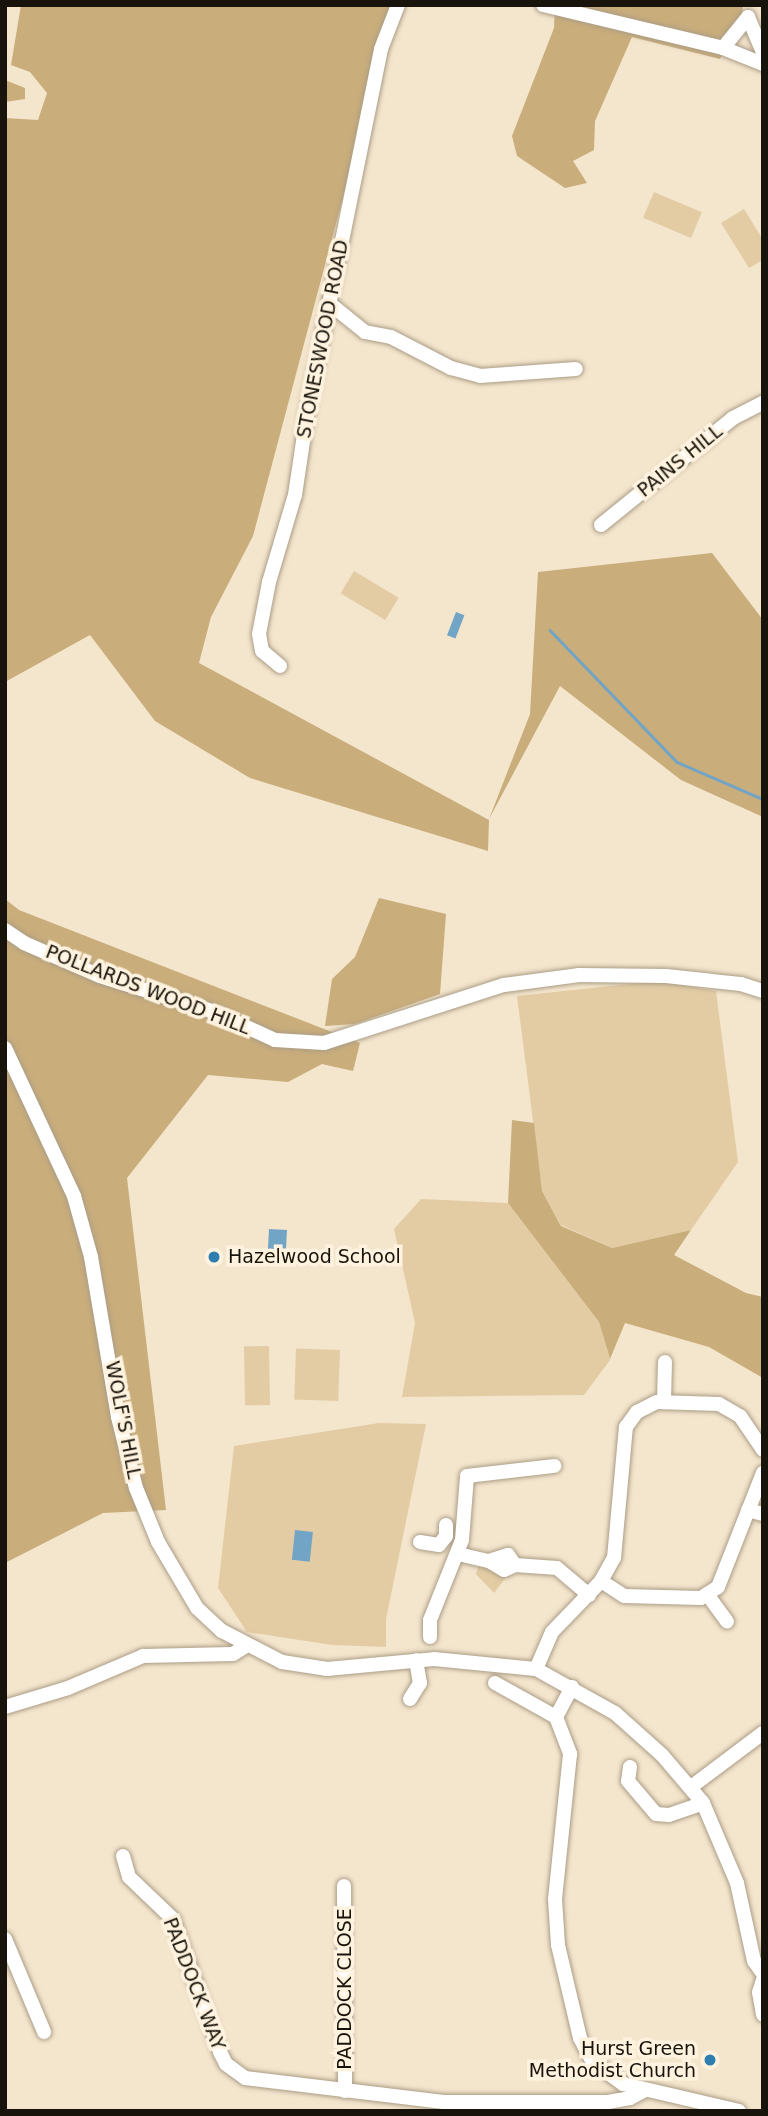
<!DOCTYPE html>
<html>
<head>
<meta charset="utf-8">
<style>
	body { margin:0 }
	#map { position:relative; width:768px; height:2116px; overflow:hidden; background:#f4e5cd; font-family:"DejaVu Sans",sans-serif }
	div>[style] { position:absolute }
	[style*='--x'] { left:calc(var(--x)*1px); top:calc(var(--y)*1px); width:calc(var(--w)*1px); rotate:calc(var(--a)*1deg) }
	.green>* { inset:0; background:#e3cca4; transform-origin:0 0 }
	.forest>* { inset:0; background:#c9ad7b }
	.water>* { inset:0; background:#72a4c6; transform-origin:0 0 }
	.stream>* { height:2.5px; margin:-1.25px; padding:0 1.25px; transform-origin:1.25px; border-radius:1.25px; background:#72a4c6 }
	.roads { filter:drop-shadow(0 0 2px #ab9d86) drop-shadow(0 0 2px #ab9d86) }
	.minor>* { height:14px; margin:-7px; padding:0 7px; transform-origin:7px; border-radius:7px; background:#fff }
	.dots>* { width:19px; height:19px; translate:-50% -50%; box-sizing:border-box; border:4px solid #fff3df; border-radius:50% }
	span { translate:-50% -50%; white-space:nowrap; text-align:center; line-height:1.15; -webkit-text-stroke:7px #fff3df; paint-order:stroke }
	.street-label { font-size:19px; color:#19140b }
	.poi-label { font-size:19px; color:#19140b }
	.left { translate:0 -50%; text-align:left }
	.right { translate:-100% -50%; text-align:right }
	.frame { position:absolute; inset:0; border:7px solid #19140b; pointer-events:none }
</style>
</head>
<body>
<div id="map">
	<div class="green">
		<i style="left:654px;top:192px;width:52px;height:28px;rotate:23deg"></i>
		<i style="clip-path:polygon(744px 209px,763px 240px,763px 260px,749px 268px,721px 223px)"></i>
		<i style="left:354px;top:571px;width:52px;height:26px;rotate:31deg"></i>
		<i style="clip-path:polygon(658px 981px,716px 991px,738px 1162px,691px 1230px,612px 1248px,561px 1225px,542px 1191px,517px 996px)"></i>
		<i style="clip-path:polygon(421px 1199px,508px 1203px,599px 1322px,610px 1360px,584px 1395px,402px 1397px,415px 1323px,394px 1229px)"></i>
		<i style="left:269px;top:1346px;width:59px;height:25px;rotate:89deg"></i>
		<i style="left:340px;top:1350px;width:51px;height:44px;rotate:92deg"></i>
		<i style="clip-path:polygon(379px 1423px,426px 1424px,386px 1619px,386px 1647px,332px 1645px,247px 1632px,218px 1588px,234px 1446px)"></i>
		<i style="clip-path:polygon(489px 1561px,515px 1565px,494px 1593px,476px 1574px,478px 1567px)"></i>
	</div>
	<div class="forest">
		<i style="clip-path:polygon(21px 5px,394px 5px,253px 536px,211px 617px,199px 663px,489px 820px,488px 851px,250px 778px,155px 721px,90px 635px,5px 682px,5px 118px,38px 120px,47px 93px,30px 72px,11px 65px)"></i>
		<i style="clip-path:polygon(555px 5px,743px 5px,742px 19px,720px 59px,632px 37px,595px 121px,594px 150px,573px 161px,587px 183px,565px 188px,517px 156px,512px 136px,554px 28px)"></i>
		<i style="clip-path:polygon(5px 80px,25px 88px,25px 99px,5px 102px)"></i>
		<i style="clip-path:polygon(712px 553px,763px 620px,763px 817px,681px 780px,560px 686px,489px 819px,530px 714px,538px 572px)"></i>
		<i style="clip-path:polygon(379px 898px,446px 914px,440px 994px,355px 1024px,325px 1026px,332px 979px,355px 957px)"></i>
		<i style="clip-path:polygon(5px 899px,19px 910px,360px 1043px,353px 1071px,322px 1064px,288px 1082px,208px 1075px,127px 1178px,166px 1510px,103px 1513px,5px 1563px)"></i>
		<i style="clip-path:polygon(512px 1120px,534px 1123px,542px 1191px,561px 1226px,612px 1248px,691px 1230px,674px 1255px,746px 1293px,763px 1297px,763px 1378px,709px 1347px,625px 1323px,610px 1359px,599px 1322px,508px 1203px)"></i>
	</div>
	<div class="water">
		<i style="left:456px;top:612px;width:9px;height:25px;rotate:21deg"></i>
		<i style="left:269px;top:1229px;width:18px;height:34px;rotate:3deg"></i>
		<i style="left:295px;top:1530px;width:18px;height:30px;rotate:6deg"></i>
	</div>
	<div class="stream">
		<i style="--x:550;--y:630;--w:183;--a:46.1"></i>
		<i style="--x:677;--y:762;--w:94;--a:23.3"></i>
	</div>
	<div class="roads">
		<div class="minor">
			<i style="--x:543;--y:5;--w:185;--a:13.4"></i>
			<i style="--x:723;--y:48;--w:43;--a:21.8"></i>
			<i style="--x:723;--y:48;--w:40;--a:-51"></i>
			<i style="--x:748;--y:17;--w:39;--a:67"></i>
			<i style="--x:329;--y:303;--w:46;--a:38.9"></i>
			<i style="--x:365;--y:332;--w:26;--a:11"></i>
			<i style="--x:391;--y:337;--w:68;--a:27.3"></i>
			<i style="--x:451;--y:368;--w:30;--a:15"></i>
			<i style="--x:480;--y:376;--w:96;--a:-4.2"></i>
			<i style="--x:601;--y:525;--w:170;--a:-39"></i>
			<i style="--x:733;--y:418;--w:34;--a:-27"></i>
			<i style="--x:280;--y:666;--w:23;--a:-140"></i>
			<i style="--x:262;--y:651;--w:17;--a:-100"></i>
			<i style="--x:259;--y:634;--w:53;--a:-79.1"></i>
			<i style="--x:269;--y:582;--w:91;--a:-73.4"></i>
			<i style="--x:295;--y:495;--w:88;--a:-81.5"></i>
			<i style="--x:308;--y:408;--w:366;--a:-78.5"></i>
			<i style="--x:381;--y:49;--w:47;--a:-68.9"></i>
			<i style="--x:5;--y:930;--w:23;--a:34"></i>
			<i style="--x:24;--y:943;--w:83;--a:23.5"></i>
			<i style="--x:100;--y:976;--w:117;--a:17.4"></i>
			<i style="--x:212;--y:1011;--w:69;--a:24.7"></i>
			<i style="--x:275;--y:1040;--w:49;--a:3.5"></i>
			<i style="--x:324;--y:1043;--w:189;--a:-17.9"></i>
			<i style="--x:504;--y:985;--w:76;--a:-7.6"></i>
			<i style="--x:579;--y:975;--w:87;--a:0.7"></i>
			<i style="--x:666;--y:976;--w:75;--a:6.1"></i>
			<i style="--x:741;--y:984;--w:23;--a:18"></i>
			<i style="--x:5;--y:1048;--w:163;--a:65"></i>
			<i style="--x:74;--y:1196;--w:63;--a:74.4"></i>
			<i style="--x:91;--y:1257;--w:162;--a:80.4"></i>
			<i style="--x:118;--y:1417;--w:73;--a:75.8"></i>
			<i style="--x:136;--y:1488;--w:58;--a:67.8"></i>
			<i style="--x:158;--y:1542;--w:77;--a:59.4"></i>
			<i style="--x:197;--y:1608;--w:34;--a:43"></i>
			<i style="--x:222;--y:1631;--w:68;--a:27.3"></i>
			<i style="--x:282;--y:1662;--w:46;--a:8.8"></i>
			<i style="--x:327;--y:1669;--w:107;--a:-5.3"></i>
			<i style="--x:434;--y:1659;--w:102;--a:5.6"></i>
			<i style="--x:536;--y:1669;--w:90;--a:29.1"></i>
			<i style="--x:615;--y:1713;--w:63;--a:41.8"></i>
			<i style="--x:662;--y:1755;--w:63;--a:49.5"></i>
			<i style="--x:703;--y:1803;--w:87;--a:67"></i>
			<i style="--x:737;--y:1883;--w:80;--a:77.7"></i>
			<i style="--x:754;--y:1961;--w:16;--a:55"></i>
			<i style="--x:664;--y:1402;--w:40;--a:-88.6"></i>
			<i style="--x:748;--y:1510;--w:16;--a:15"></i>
			<i style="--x:420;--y:1542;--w:19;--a:9"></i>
			<i style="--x:439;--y:1545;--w:11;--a:-52"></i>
			<i style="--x:446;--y:1536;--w:11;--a:-90"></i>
			<i style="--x:458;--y:1554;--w:32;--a:13"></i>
			<i style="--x:489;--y:1561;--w:17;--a:31"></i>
			<i style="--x:504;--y:1570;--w:12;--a:-24"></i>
			<i style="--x:515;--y:1565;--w:42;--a:4.1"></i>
			<i style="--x:557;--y:1568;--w:42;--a:40.2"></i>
			<i style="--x:489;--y:1561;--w:20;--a:-18"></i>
			<i style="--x:508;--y:1555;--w:12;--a:55"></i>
			<i style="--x:601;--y:1581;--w:27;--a:33"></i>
			<i style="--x:624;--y:1596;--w:77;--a:1.5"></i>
			<i style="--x:701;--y:1598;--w:20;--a:-33"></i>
			<i style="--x:718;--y:1587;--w:123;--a:-68.5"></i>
			<i style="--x:707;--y:1594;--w:34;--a:54"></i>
			<i style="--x:430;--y:1637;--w:17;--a:-90"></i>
			<i style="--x:430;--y:1620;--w:86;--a:-68.2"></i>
			<i style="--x:462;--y:1540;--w:64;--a:-85.5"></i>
			<i style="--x:467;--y:1476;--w:88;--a:-6.6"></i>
			<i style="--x:536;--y:1669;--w:40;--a:-66.6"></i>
			<i style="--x:552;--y:1632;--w:71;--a:-46.1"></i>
			<i style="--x:601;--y:1581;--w:26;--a:-61"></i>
			<i style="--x:614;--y:1558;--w:132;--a:-84.8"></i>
			<i style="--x:626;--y:1427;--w:19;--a:-54"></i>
			<i style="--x:637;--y:1412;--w:22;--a:-27"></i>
			<i style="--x:657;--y:1402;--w:62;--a:1.8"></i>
			<i style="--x:719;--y:1404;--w:24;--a:30"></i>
			<i style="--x:740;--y:1416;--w:41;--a:55.9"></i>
			<i style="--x:495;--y:1683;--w:70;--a:29.1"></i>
			<i style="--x:572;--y:1687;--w:34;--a:118"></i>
			<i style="--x:556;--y:1717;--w:40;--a:69"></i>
			<i style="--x:570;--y:1754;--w:146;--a:95.9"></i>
			<i style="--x:555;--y:1899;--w:46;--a:86.3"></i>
			<i style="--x:558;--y:1945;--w:96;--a:76.7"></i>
			<i style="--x:580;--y:2038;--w:27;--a:62"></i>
			<i style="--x:593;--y:2062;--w:37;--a:36"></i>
			<i style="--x:623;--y:2084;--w:119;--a:13.1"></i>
			<i style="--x:410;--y:1699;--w:19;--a:-58"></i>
			<i style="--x:420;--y:1683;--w:23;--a:-100"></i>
			<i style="--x:5;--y:1707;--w:66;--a:-16.8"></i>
			<i style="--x:68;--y:1688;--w:82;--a:-23.1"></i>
			<i style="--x:143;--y:1656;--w:90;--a:-1.3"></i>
			<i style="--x:233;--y:1654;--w:15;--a:-32"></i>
			<i style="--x:630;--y:1767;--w:14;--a:98"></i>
			<i style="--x:628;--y:1781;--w:43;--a:49.7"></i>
			<i style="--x:656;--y:1814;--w:13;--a:4"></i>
			<i style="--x:669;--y:1815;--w:36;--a:-19"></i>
			<i style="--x:691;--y:1787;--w:90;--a:-36.9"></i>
			<i style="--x:123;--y:1856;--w:22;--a:74"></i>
			<i style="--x:129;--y:1877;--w:61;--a:43.7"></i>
			<i style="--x:173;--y:1919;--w:141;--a:70.5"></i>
			<i style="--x:220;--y:2052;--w:13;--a:63"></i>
			<i style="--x:226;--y:2064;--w:24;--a:36"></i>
			<i style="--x:245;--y:2078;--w:200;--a:6.9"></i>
			<i style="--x:444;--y:2102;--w:164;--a:0"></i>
			<i style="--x:608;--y:2102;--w:22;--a:-10"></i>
			<i style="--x:630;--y:2098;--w:17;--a:-28"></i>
			<i style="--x:344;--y:1886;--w:205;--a:89.7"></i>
			<i style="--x:5;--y:1939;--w:101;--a:67.2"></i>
			<i style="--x:763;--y:1980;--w:13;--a:108"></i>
			<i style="--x:759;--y:1992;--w:23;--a:80"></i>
		</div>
	</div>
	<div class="dots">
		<i style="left:214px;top:1257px;background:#2e7fb0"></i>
		<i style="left:710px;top:2060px;background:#2e7fb0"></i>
	</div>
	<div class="street-label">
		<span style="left:323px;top:339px;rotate:-79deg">STONESWOOD ROAD</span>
		<span style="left:680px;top:461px;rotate:-39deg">PAINS HILL</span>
		<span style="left:148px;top:990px;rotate:21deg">POLLARDS WOOD HILL</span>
		<span style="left:123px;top:1420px;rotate:79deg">WOLF'S HILL</span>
		<span style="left:194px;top:1984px;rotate:69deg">PADDOCK WAY</span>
		<span style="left:345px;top:1989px;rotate:-90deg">PADDOCK CLOSE</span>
	</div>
	<div class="poi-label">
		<span class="left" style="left:228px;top:1257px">Hazelwood School</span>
		<span class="right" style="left:696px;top:2060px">Hurst Green<br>Methodist Church</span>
	</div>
	<div class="frame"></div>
</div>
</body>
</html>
